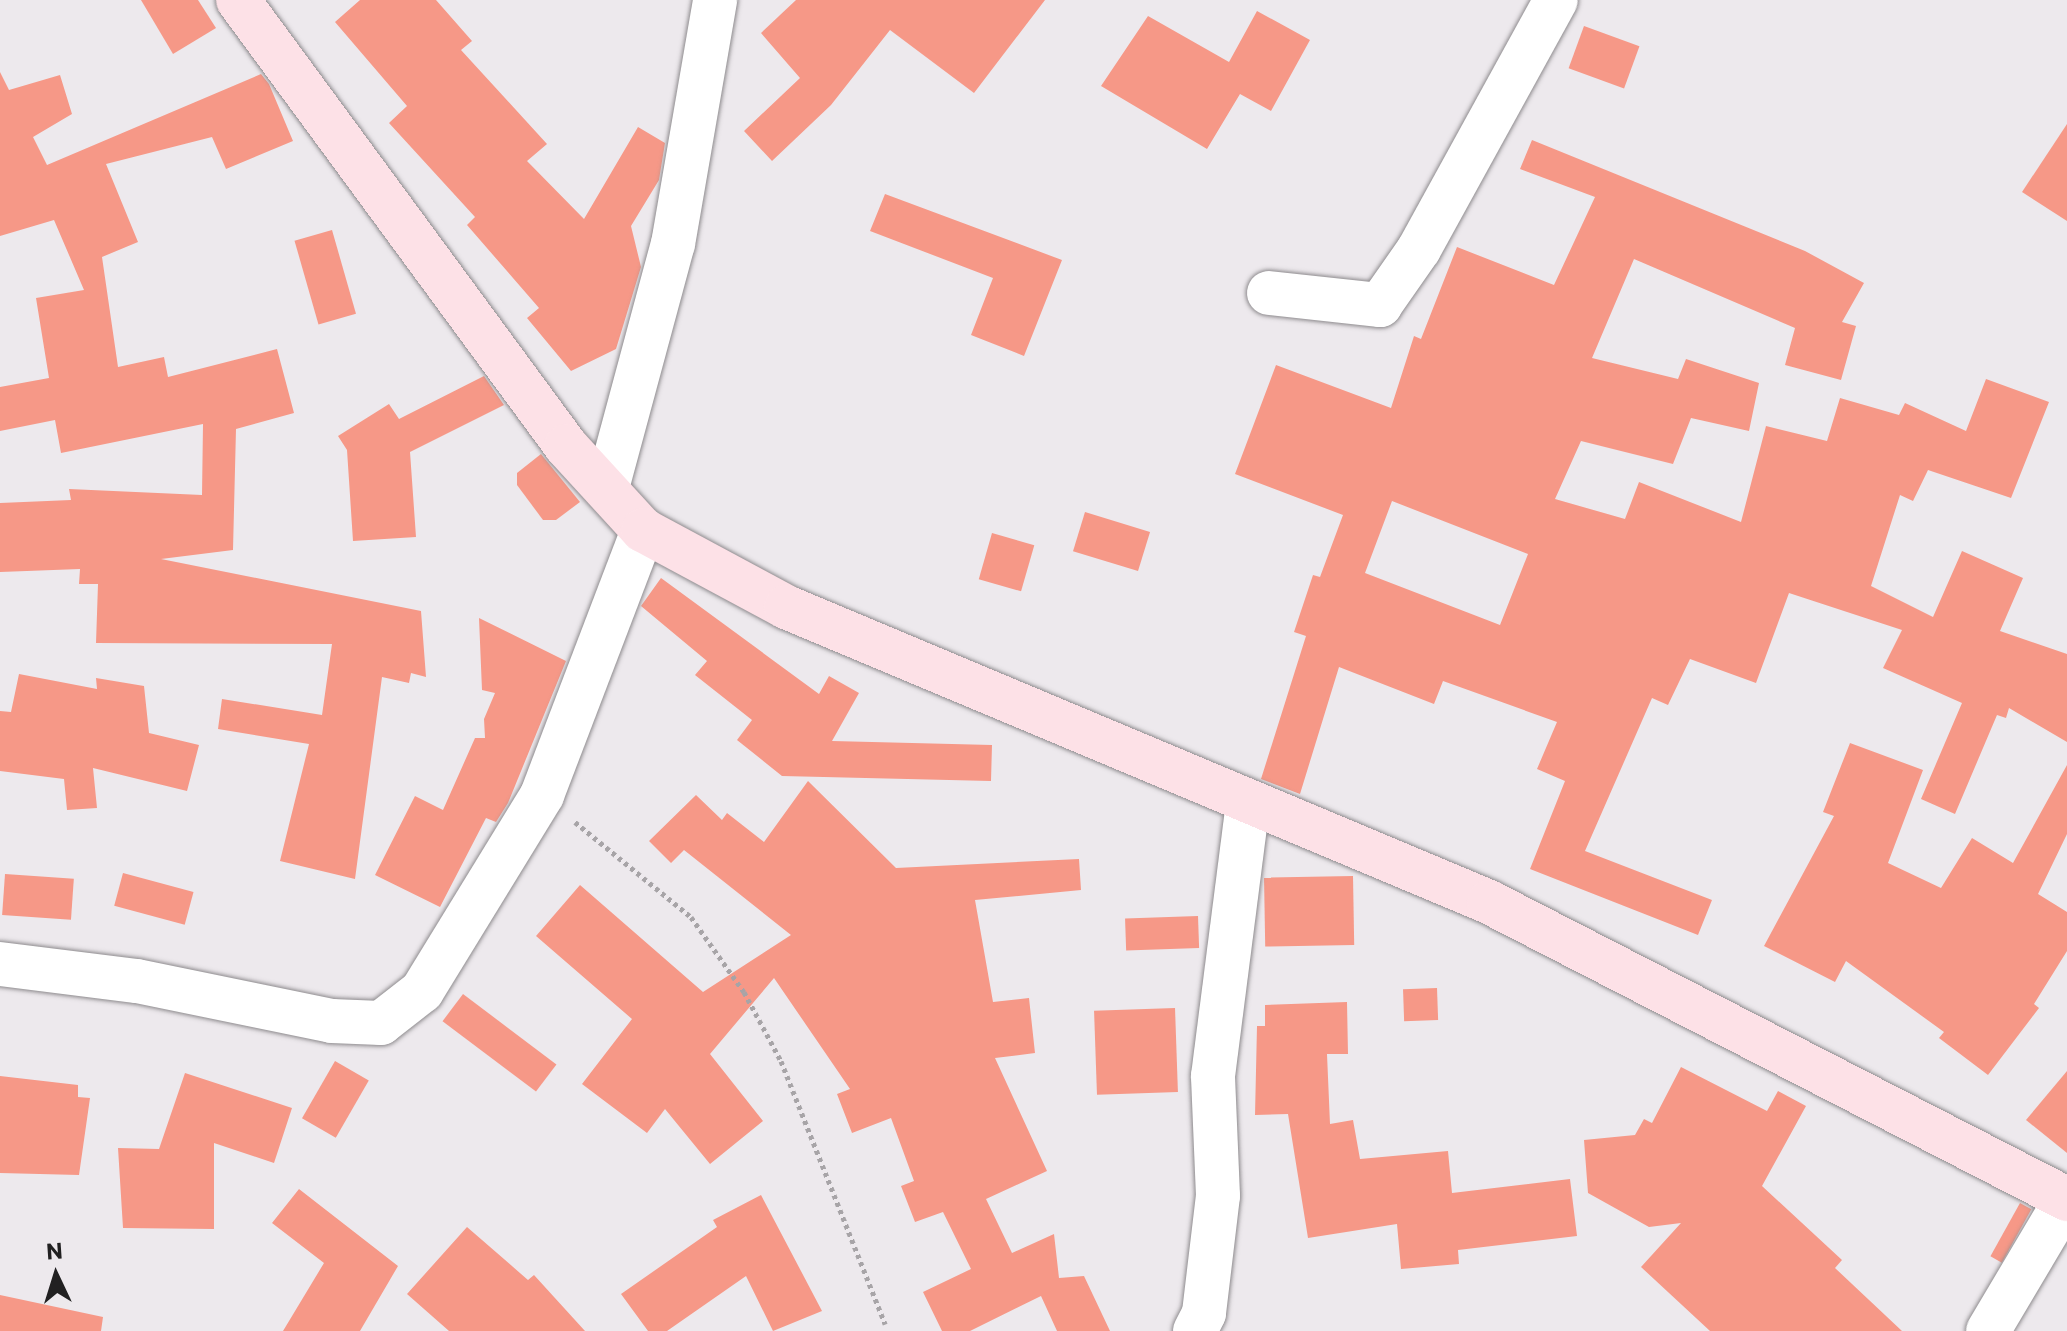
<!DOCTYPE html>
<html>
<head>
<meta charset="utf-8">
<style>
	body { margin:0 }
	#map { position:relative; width:2067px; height:1331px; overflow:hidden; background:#ede9ed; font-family:Commissioner,sans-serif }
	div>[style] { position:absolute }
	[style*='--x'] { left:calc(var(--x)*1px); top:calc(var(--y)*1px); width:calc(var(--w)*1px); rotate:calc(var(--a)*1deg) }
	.building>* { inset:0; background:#f69887; transform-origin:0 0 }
	.path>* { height:5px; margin-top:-2.5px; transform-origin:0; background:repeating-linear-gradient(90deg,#a7a4a7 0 4px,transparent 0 8px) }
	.roads { filter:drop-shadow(0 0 2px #8e8b8e) drop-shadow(0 0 2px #8e8b8e) }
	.street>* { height:44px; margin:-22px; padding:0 22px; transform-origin:22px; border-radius:22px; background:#fff }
	.secondary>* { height:44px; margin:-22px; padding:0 22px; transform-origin:22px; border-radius:22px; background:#fde1e7 }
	span { translate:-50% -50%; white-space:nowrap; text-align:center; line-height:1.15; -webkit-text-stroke:6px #ede9ed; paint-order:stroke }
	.north { position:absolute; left:16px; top:1235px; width:80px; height:80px; -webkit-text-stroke:6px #ede9ed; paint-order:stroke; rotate:356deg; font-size:22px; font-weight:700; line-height:32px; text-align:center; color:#212021 }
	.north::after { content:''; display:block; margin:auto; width:28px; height:36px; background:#212021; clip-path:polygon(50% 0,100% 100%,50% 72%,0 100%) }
</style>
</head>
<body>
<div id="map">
	<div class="building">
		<i style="clip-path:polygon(141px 0,198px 0,216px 28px,173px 54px)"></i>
		<i style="clip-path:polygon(360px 0,436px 0,472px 41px,461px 50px,547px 144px,527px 161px,584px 219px,638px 127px,665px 143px,659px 180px,631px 226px,641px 267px,616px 349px,571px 371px,527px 318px,539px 308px,467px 225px,475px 217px,389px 123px,407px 106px,335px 22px)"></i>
		<i style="clip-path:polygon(796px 0,1045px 0,974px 93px,890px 30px,831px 105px,772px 161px,744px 131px,800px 78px,761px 33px)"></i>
		<i style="clip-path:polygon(1257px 11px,1310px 40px,1271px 111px,1240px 94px,1207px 149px,1101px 86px,1148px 16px,1229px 62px)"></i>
		<i style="left:1584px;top:26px;width:59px;height:45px;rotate:20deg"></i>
		<i style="clip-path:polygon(0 72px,9px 90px,60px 75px,72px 114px,33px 137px,47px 165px,261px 74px,269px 84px,293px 141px,226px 169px,212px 137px,106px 164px,138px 242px,102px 257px,118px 367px,164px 357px,168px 377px,277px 349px,294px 413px,236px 429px,233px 550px,161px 559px,421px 611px,426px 677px,411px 673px,409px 683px,382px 677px,355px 879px,280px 861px,309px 744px,218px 729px,222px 699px,322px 715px,332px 644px,96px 643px,98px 584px,79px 584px,80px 569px,0 572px,0 503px,71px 500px,69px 489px,202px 495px,203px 424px,61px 453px,55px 420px,0 431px,0 387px,49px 378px,36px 298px,84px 290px,54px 220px,0 236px)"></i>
		<i style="clip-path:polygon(2067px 124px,2067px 221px,2022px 192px)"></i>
		<i style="clip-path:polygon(evenodd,1532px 140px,1805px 251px,1864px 283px,1842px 322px,1856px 326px,1841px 380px,1785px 365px,1795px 328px,1634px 259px,1592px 358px,1678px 379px,1686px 359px,1759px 383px,1749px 431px,1691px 418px,1673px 464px,1581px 441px,1555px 499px,1625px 519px,1639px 482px,1741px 522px,1766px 426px,1827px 441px,1840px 398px,1899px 415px,1905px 403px,1966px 431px,1986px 379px,2049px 402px,2011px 498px,1928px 470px,1913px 501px,1900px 495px,1871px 586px,1933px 617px,1962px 551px,2023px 578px,2000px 631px,2067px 654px,2067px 742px,2009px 708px,2006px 718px,1997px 715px,1955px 814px,1921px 799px,1962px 703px,1883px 668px,1902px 630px,1789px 593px,1756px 683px,1690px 659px,1668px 705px,1652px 698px,1585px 851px,1712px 900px,1698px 935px,1530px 869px,1565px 781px,1537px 769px,1557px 722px,1443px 681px,1434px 704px,1339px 667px,1300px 794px,1261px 779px,1306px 636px,1294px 632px,1313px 575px,1320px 577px,1343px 515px,1235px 474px,1276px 365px,1391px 408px,1414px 336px,1421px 339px,1457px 247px,1554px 285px,1595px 197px,1520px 169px,1532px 140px,1392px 501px,1528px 554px,1500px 625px,1365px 573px,1392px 501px)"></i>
		<i style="clip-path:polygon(885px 194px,1062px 260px,1024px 356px,971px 335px,993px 278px,870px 231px)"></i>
		<i style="left:332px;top:230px;width:87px;height:39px;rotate:74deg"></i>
		<i style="clip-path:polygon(484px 376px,504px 405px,410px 452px,416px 537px,353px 541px,347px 450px,338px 436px,389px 404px,399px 419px)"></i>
		<i style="clip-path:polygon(541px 454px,580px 502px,556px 520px,543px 520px,517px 485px,517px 473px)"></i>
		<i style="left:1085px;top:512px;width:68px;height:41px;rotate:17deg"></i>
		<i style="left:992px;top:533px;width:44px;height:48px;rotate:16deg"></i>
		<i style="clip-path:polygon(661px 578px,819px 694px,829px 676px,859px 693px,832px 741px,992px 745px,991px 781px,782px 776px,737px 740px,752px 720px,695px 675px,707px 661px,641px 606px)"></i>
		<i style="clip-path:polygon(479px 618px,566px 661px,508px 803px,496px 822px,486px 818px,440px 907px,375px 875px,415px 796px,443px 810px,475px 738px,485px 738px,484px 719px,495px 693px,482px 690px)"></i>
		<i style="clip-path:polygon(19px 674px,97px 689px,96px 678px,144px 686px,149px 733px,199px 745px,187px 791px,93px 768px,97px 808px,67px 810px,64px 779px,0 771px,0 711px,11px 712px)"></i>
		<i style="clip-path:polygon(1850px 743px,1923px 770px,1888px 863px,1941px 888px,1972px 838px,2013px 863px,2067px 765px,2067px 834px,2038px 894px,2067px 912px,2067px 951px,2034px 1004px,2039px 1008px,1988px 1075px,1939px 1038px,1944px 1032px,1846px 961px,1835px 982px,1764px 946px,1834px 816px,1823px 812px)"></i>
		<i style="clip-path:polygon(808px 781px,896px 868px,1079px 859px,1081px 890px,975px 900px,993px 1002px,1029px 998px,1035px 1053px,995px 1058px,1047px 1171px,986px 1199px,1012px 1253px,1054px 1234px,1059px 1278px,1084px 1276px,1110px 1331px,1057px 1331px,1041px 1296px,970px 1331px,942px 1331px,923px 1292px,971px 1269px,943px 1212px,915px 1222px,901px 1186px,914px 1181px,891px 1118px,852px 1133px,837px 1094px,850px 1089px,774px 978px,710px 1054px,763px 1121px,710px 1164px,665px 1109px,647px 1133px,582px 1084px,632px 1019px,536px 936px,580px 885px,703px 992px,791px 935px,684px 850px,671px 863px,649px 841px,696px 795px,722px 820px,727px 813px,764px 842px)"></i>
		<i style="left:123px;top:873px;width:73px;height:34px;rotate:15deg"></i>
		<i style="left:5px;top:874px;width:69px;height:41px;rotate:4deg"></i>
		<i style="left:1353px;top:876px;width:69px;height:89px;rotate:89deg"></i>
		<i style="left:1198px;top:916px;width:32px;height:73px;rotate:88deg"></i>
		<i style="left:1437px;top:988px;width:32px;height:34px;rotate:88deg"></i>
		<i style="left:463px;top:994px;width:117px;height:34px;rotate:37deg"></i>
		<i style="clip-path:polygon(1347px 1002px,1348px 1054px,1327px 1054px,1330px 1124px,1353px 1120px,1360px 1159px,1448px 1151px,1452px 1193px,1570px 1179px,1577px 1236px,1458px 1250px,1459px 1264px,1401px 1269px,1397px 1224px,1308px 1238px,1288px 1114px,1255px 1115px,1257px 1026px,1265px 1026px,1265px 1005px)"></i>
		<i style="left:1175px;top:1008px;width:84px;height:81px;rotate:88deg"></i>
		<i style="left:335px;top:1061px;width:39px;height:66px;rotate:30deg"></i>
		<i style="clip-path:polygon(1681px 1067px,1767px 1111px,1778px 1091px,1806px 1106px,1762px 1186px,1842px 1260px,1835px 1268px,1902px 1331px,1710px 1331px,1641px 1267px,1681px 1223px,1649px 1227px,1588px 1193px,1584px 1140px,1635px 1135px,1644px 1119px,1652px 1123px)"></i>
		<i style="clip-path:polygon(2067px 1071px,2067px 1153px,2026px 1120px)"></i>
		<i style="clip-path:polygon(185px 1073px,292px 1108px,274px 1163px,214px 1143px,214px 1229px,123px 1228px,118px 1148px,159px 1149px)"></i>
		<i style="clip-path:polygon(0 1076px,78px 1085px,78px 1097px,90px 1098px,79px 1175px,0 1173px)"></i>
		<i style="clip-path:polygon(299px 1189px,398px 1266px,360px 1331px,283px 1331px,324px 1263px,272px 1223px)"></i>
		<i style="clip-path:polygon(761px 1195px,822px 1311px,773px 1331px,746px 1276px,667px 1331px,648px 1331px,621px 1294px,717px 1227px,713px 1220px)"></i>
		<i style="left:2020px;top:1203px;width:13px;height:61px;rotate:29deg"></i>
		<i style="clip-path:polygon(467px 1227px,528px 1280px,534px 1275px,585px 1331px,449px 1331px,407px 1294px)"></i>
		<i style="clip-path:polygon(0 1295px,103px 1317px,101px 1331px,0 1331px)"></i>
	</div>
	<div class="path">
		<i style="--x:575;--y:822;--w:150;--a:39.3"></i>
		<i style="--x:691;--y:917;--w:92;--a:54.8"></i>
		<i style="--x:744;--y:992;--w:78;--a:61.8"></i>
		<i style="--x:781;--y:1061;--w:283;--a:68.4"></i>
	</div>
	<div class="roads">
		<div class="street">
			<i style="--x:1269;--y:293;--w:112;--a:6.2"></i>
			<i style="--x:1380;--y:305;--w:68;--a:-55.1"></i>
			<i style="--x:1419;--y:249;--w:284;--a:-61.2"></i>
			<i style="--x:607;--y:488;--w:253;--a:-74.9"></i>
			<i style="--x:673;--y:244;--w:248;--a:-80.2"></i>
			<i style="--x:0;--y:964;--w:138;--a:7.1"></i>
			<i style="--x:137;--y:981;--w:199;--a:11.6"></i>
			<i style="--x:332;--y:1021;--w:49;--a:2.3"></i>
			<i style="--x:381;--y:1023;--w:52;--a:-38"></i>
			<i style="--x:422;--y:991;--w:230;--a:-58.5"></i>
			<i style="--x:542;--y:795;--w:284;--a:-69.1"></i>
			<i style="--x:1195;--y:1331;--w:20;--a:-63"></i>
			<i style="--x:1204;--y:1313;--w:118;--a:-83.2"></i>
			<i style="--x:1218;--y:1196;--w:120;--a:-92.4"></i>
			<i style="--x:1213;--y:1076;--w:275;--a:-82.7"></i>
			<i style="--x:1988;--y:1331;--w:155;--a:-59.3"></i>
		</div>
		<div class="secondary">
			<i style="--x:238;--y:0;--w:554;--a:53.67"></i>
			<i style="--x:566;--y:446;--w:114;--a:47.5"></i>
			<i style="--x:643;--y:530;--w:162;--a:28.3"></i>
			<i style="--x:786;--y:607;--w:762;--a:22.76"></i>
			<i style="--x:1489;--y:902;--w:650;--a:27.2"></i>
		</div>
	</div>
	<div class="north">N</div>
</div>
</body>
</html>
